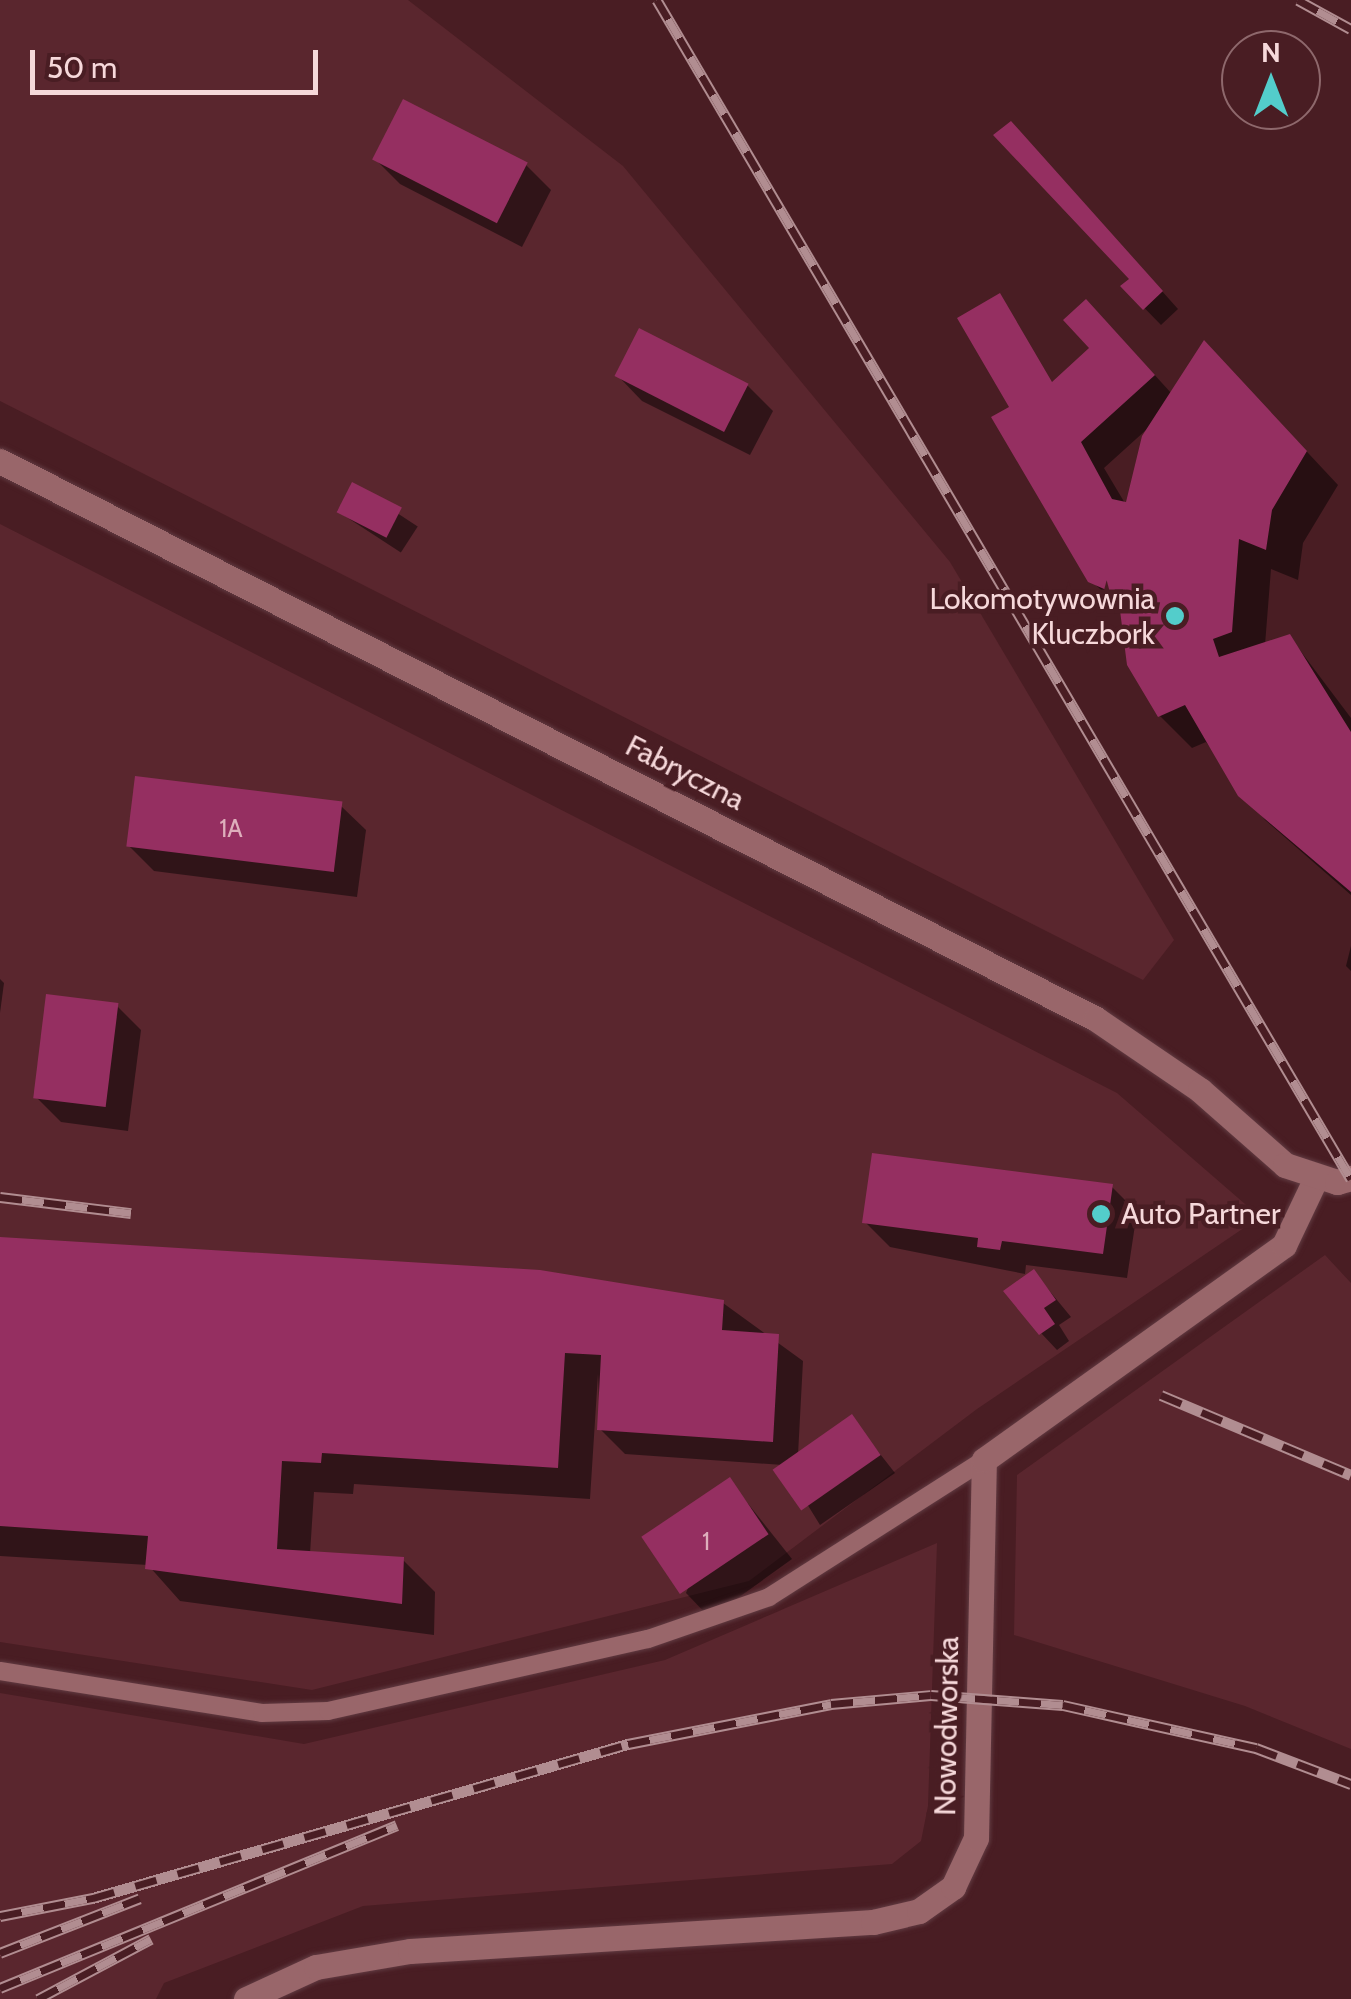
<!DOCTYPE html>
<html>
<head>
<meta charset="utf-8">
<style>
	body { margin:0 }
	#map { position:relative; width:1351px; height:1999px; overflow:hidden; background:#491d23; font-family:Cabin,sans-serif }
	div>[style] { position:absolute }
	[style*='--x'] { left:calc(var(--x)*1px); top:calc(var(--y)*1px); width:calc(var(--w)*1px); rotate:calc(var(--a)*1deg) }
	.built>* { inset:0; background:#5a262e }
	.shadow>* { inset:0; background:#0007; transform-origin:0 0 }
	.building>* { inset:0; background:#952f61; transform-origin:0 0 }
	.roads { filter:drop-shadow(0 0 2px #613b42) drop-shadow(0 0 2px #613b42) }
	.service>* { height:18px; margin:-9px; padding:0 9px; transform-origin:9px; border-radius:9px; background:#99666a }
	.minor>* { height:25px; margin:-12.5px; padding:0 12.5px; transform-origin:12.5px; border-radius:12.5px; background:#99666a }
	.tertiary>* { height:25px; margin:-12.5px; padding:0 12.5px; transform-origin:12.5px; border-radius:12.5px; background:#99666a }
	.rail>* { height:11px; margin-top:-5.5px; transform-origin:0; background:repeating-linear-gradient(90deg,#491d23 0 22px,#b18d91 0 44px); box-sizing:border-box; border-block:2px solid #b18d91 }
	.dots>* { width:28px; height:28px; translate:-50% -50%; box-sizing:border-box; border:5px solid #491d23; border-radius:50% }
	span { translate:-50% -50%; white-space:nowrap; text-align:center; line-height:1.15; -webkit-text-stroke:9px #491d23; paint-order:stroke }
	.number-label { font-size:25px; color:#deaebc }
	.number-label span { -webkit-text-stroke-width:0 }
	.poi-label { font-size:30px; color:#f6d8da }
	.right { translate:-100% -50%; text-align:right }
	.left { translate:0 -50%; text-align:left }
	.street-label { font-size:30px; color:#f6d8da }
	.north { position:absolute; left:1221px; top:30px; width:100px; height:100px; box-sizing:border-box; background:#491d23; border:2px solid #8e686c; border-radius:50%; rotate:0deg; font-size:28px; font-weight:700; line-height:40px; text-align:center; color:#f6d8da }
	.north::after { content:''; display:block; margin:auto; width:35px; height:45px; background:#53cdcb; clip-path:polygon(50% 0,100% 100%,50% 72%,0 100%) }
	.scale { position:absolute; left:30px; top:50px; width:288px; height:45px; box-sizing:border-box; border:5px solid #f6d8da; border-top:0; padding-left:12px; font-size:30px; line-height:35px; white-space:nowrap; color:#f6d8da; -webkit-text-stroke:8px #491d23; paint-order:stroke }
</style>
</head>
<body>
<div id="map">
	<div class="built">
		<i style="clip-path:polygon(0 0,408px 0,623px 166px,950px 562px,1174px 940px,1143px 980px,0 401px)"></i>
		<i style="clip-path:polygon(0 524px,1117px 1093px,1260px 1217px,977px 1409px,749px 1581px,312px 1690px,0 1642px)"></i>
		<i style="clip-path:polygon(1325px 1255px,1351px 1283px,1351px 1749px,1245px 1706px,1014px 1635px,1017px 1475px)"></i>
		<i style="clip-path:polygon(937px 1543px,928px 1806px,921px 1841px,892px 1864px,363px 1906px,164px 1983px,156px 1999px,0 1999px,0 1693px,304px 1744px,665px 1660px)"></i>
	</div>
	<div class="shadow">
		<i style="clip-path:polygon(1027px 140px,1178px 309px,1161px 325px,1124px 287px,1132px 280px)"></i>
		<i style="clip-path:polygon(375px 159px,526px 165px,551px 190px,522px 247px,400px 184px)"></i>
		<i style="clip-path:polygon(evenodd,999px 296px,1052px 385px,1111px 327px,1172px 394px,1236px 376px,1338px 485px,1303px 543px,1298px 580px,1271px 569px,1265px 645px,1290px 637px,1351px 718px,1351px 895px,1265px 820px,1206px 742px,1192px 748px,1160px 716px,1125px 611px,1090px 580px,1014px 408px,999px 296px,1146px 430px,1129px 510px,1104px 468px,1146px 430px)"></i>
		<i style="clip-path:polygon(618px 376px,748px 386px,773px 411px,750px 455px,642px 401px)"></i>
		<i style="left:354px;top:485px;width:76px;height:31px;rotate:33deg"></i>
		<i style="clip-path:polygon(341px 806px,366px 830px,357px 897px,154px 871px,129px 846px)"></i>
		<i style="clip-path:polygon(1351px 946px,1351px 971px,1346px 966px)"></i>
		<i style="clip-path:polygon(0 979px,4px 983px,0 1013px)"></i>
		<i style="clip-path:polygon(116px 1005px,141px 1030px,128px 1131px,61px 1122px,36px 1097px)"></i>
		<i style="clip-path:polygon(1112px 1187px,1137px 1212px,1127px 1278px,1026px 1265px,1025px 1274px,890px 1247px,865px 1222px)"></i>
		<i style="clip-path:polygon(0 1239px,723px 1303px,803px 1361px,798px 1455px,851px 1417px,895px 1473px,820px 1525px,783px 1465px,625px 1454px,600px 1429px,598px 1374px,590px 1499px,354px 1484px,353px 1494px,314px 1492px,310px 1554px,403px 1560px,435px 1592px,434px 1635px,180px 1601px,148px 1565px,0 1556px)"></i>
		<i style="clip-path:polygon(1034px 1272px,1071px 1317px,1059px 1325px,1069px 1341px,1057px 1350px,1041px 1333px)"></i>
		<i style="clip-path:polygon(730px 1481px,792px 1559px,710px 1618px,686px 1593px)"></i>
	</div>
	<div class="building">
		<i style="left:403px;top:99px;width:140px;height:68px;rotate:27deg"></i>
		<i style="clip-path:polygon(1011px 121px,1163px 291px,1143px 310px,1120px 286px,1129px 279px,993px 135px)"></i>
		<i style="clip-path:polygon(1000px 293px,1052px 382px,1089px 348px,1063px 320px,1086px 299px,1155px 375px,1081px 442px,1112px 499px,1126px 502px,1142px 436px,1204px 340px,1307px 451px,1272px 510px,1266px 550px,1239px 539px,1232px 632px,1213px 639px,1219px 657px,1290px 634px,1351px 732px,1351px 892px,1238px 796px,1185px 705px,1158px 717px,1127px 665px,1118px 595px,1088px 582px,991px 417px,1009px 407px,957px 318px)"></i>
		<i style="left:639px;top:328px;width:123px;height:54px;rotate:27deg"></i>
		<i style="left:352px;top:482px;width:56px;height:34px;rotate:27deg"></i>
		<i style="left:135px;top:776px;width:209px;height:71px;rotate:7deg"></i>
		<i style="left:46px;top:994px;width:73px;height:105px;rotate:7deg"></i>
		<i style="clip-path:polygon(872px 1153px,1113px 1184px,1103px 1254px,1002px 1241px,1000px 1250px,977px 1247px,978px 1238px,862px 1223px)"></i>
		<i style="clip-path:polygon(0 1237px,540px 1270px,724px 1300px,722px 1330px,779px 1334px,773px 1442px,597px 1430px,601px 1355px,565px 1353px,558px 1468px,322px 1453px,321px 1463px,282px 1461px,277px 1549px,404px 1557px,402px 1604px,145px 1569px,148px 1536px,0 1526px)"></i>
		<i style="clip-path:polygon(1034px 1269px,1056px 1300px,1044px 1308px,1055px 1324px,1039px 1335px,1003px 1291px)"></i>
		<i style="left:852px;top:1414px;width:50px;height:97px;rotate:55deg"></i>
		<i style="left:730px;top:1477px;width:69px;height:107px;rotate:56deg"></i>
	</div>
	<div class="roads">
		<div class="service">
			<i style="--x:0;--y:1671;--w:265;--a:9.1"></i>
			<i style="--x:262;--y:1713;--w:66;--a:-1.7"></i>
			<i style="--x:328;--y:1711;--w:328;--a:-12.7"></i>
			<i style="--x:648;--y:1639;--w:128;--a:-19.1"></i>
			<i style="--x:769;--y:1597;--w:255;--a:-32.5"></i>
		</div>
		<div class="minor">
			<i style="--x:246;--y:1999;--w:77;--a:-24.6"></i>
			<i style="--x:316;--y:1967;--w:95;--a:-9.7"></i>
			<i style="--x:410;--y:1951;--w:464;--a:-3.6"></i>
			<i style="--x:873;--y:1922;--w:47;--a:-13.4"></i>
			<i style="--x:919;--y:1911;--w:42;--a:-35.2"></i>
			<i style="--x:953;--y:1887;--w:54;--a:-64.9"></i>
			<i style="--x:976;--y:1838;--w:378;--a:-88.8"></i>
			<i style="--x:984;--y:1460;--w:369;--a:-35.6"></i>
			<i style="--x:1284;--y:1245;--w:74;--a:-64.5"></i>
		</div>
		<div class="tertiary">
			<i style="--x:0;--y:461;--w:1230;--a:26.98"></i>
			<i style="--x:1096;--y:1019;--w:126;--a:34.3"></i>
			<i style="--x:1200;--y:1090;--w:113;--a:41.4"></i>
			<i style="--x:1285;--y:1165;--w:55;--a:18.1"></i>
			<i style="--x:1337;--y:1182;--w:15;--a:-16"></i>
		</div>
	</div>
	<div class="rail">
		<i style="--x:657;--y:0;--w:1368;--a:59.52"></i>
		<i style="--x:1298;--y:0;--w:60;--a:28.7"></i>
		<i style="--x:0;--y:1197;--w:132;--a:7"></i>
		<i style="--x:1161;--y:1395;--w:206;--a:22.8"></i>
		<i style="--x:0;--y:1916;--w:95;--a:-11"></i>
		<i style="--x:93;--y:1898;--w:557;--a:-16.06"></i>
		<i style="--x:628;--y:1744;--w:207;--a:-11.1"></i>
		<i style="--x:831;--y:1704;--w:100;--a:-5.1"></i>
		<i style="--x:931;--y:1695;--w:132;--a:4.3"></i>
		<i style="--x:1063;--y:1705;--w:198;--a:12.6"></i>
		<i style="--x:1256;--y:1748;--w:102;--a:20.8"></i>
		<i style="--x:0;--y:1953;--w:150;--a:-21.4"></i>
		<i style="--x:0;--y:1988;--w:429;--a:-22.3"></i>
		<i style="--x:38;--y:1999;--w:128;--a:-28"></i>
	</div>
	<div class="dots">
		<i style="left:1175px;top:616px;background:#53cdcb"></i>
		<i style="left:1101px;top:1214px;background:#53cdcb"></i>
	</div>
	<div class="number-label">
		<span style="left:231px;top:828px">1A</span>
		<span style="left:706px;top:1541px">1</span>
	</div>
	<div class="poi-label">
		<span class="right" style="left:1155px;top:616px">Lokomotywownia<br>Kluczbork</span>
		<span class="left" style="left:1121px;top:1214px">Auto Partner</span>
	</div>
	<div class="street-label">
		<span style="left:685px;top:773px;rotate:27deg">Fabryczna</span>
		<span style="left:947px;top:1726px;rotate:-89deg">Nowodworska</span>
	</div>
	<div class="north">N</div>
	<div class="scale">50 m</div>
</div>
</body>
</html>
